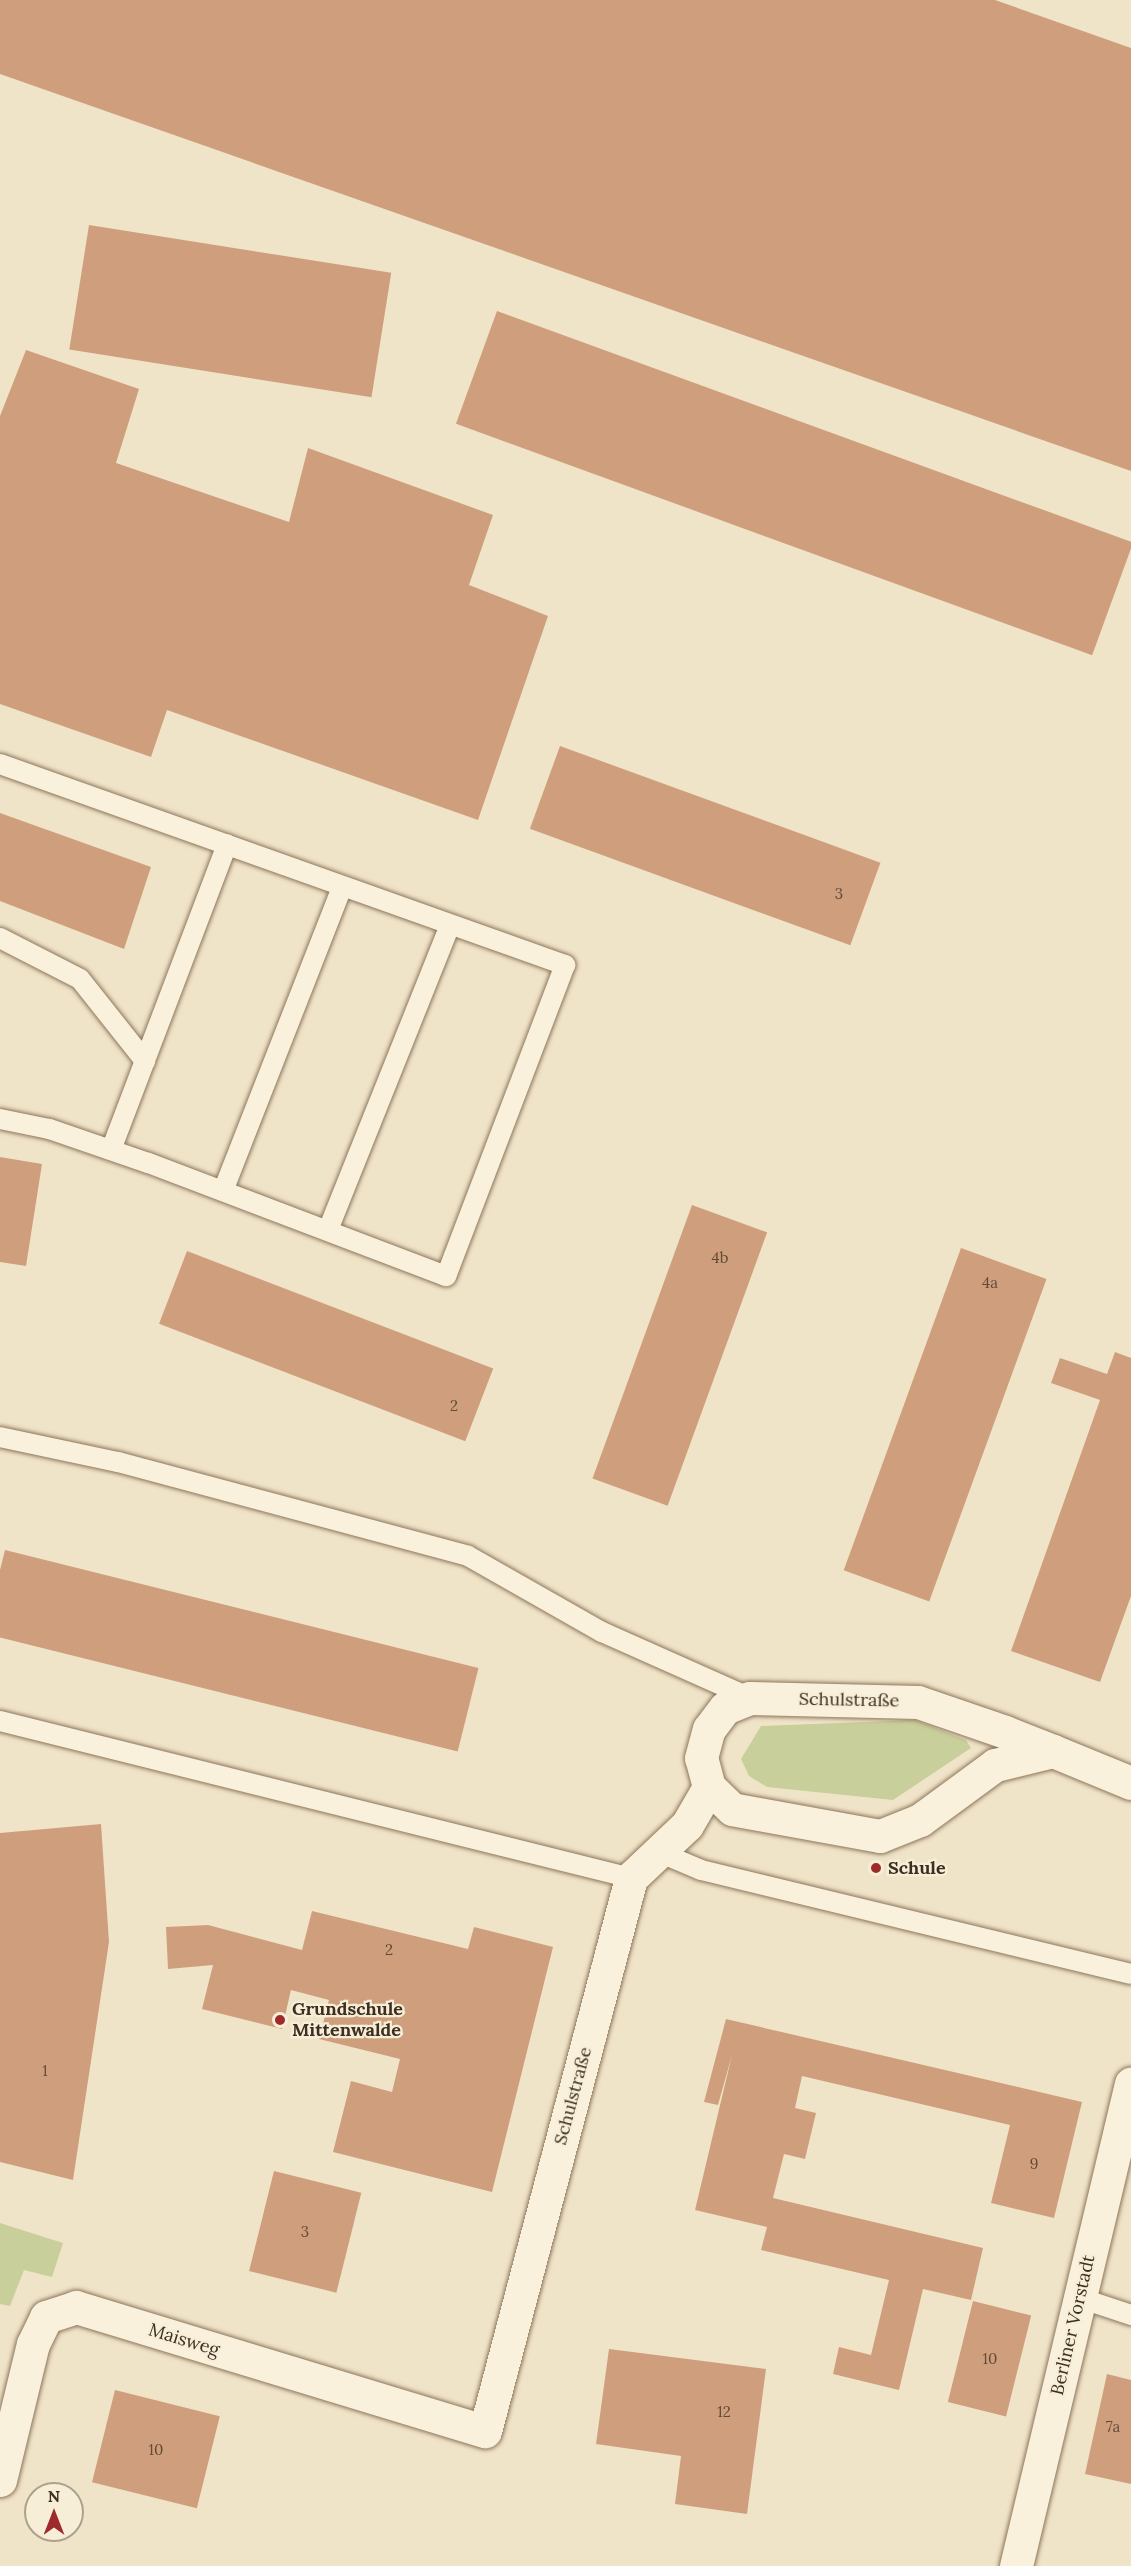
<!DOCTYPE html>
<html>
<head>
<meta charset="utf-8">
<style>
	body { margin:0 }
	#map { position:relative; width:1131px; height:2566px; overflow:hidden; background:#f0e4c8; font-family:Lora,serif }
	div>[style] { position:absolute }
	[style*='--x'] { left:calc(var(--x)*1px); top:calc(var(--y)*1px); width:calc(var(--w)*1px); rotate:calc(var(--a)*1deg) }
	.green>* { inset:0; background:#c9cf9b }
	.building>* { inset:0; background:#cf9f7d; transform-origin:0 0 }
	.roads { filter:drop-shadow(0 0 2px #8d765c) drop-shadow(0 0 2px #8d765c) }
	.service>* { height:20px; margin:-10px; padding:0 10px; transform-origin:10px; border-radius:10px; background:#faf1dc }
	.minor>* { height:33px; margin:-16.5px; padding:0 16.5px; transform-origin:16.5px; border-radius:16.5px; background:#faf1dc }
	.secondary>* { height:33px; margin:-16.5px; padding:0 16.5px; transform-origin:16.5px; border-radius:16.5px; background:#faf1dc }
	.dots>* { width:16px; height:16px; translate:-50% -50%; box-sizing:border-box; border:3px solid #f7eed8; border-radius:50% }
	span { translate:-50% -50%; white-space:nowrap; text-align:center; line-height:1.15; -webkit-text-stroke:4.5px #f7eed8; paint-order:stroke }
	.number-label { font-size:15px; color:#624a37 }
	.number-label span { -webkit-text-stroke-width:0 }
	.street-label { font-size:18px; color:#3d2e20 }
	.poi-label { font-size:18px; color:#3d2e20; font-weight:700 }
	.left { translate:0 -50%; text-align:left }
	.north { position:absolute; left:24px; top:2482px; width:60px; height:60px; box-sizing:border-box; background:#f7eed8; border:2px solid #ada18e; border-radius:50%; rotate:0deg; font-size:16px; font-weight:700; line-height:24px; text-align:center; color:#3d2e20 }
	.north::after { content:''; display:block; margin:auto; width:21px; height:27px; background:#9e2a2b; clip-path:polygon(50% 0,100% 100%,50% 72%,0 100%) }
</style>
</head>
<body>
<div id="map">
	<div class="green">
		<i style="clip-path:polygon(915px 1720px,966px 1740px,971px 1748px,893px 1800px,767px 1787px,749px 1776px,741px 1759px,761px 1726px)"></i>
		<i style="clip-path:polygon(0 2223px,63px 2243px,52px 2277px,24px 2270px,10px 2306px,0 2304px)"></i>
	</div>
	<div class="building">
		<i style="clip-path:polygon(0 0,995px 0,1131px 48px,1131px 471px,0 74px)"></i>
		<i style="left:89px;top:225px;width:306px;height:126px;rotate:9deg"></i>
		<i style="left:497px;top:311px;width:677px;height:120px;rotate:20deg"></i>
		<i style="clip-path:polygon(26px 350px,139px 389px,116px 463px,289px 522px,308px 448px,493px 515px,469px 585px,548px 616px,478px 820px,167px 710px,151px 757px,0 704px,0 416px)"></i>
		<i style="left:560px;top:746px;width:341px;height:88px;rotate:20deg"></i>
		<i style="clip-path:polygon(0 813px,151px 867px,124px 949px,0 901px)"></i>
		<i style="clip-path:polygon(0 1157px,42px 1164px,26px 1266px,0 1262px)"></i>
		<i style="left:692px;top:1205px;width:80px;height:291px;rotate:20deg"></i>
		<i style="left:961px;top:1248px;width:91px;height:343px;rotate:20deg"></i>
		<i style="left:187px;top:1251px;width:328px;height:78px;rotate:21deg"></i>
		<i style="clip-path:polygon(1115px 1352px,1131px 1358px,1131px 1596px,1100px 1682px,1011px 1651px,1100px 1400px,1051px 1383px,1060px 1358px,1107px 1374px)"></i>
		<i style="left:5px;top:1550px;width:488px;height:86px;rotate:14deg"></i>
		<i style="clip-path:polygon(101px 1824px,109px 1942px,73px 2180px,0 2162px,0 1833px)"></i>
		<i style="clip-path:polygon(312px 1911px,468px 1949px,474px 1927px,553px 1947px,492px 2192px,333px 2152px,351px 2081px,392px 2092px,400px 2059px,319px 2039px,329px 2000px,291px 1990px,282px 2029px,202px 2009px,213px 1965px,168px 1969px,166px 1927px,208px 1925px,302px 1950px)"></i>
		<i style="clip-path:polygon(726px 2019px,1082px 2102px,1054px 2218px,991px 2203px,1010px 2125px,802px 2076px,795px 2108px,816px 2113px,805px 2159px,784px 2154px,773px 2198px,983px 2248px,971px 2300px,923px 2289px,899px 2390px,833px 2374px,839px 2347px,871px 2355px,889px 2280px,761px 2250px,767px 2227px,695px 2210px,732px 2055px,718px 2105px,704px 2102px)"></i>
		<i style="left:274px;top:2171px;width:90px;height:103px;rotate:14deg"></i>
		<i style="left:973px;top:2301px;width:60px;height:104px;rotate:14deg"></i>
		<i style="clip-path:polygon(609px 2349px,766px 2369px,747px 2514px,675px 2504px,681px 2456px,596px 2444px)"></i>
		<i style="clip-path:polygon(1107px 2374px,1131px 2380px,1131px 2484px,1085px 2474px)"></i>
		<i style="left:115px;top:2390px;width:108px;height:95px;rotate:14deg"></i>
	</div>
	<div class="roads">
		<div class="service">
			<i style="--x:0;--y:764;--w:600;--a:19.58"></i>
			<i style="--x:565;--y:965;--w:333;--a:110.9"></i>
			<i style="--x:446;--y:1276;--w:319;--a:-159.2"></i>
			<i style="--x:148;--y:1163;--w:105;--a:-161"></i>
			<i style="--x:49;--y:1129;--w:50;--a:-168.5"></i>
			<i style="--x:0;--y:938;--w:90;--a:27.1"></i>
			<i style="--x:80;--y:979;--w:105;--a:51.6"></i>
			<i style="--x:111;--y:1150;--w:327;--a:-69.2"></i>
			<i style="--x:223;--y:1191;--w:326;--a:-68.6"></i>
			<i style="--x:328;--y:1230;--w:328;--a:-68.2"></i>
			<i style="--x:0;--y:1437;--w:121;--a:12"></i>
			<i style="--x:118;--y:1462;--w:362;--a:15"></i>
			<i style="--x:468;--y:1556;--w:154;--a:29.6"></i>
			<i style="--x:602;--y:1632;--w:162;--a:24"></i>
			<i style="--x:0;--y:1721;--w:650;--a:13.97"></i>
			<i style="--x:661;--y:1853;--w:43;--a:23"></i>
			<i style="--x:701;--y:1870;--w:442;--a:13.6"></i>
			<i style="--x:1080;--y:2298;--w:54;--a:18.4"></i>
		</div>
		<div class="minor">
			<i style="--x:1053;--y:1751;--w:60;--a:166.4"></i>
			<i style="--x:995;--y:1765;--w:93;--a:143.7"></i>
			<i style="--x:920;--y:1820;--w:43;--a:158.2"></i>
			<i style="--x:880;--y:1836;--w:150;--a:-169.7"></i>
			<i style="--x:732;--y:1809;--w:32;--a:-136"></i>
			<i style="--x:709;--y:1787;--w:30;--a:-105"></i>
			<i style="--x:701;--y:1758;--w:30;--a:-75"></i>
			<i style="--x:709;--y:1729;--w:26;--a:-53"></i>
			<i style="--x:725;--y:1708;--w:27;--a:-22"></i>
			<i style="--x:750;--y:1698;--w:168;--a:1.4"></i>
			<i style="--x:918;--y:1702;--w:92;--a:19"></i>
			<i style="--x:1005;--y:1732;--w:52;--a:21.6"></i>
			<i style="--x:1053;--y:1751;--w:84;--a:22.3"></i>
			<i style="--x:0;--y:2480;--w:140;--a:-76.4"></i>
			<i style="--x:33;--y:2344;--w:30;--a:-64"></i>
			<i style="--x:46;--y:2317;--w:32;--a:-18"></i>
			<i style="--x:76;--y:2307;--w:427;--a:16.9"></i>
			<i style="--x:485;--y:2431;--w:572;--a:-75.21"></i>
			<i style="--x:631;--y:1878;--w:77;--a:-43.4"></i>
			<i style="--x:687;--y:1825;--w:44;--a:-59.9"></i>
		</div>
		<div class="secondary">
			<i style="--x:1016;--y:2566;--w:496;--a:-76.6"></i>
		</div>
	</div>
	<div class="dots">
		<i style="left:876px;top:1868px;background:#9e2a2b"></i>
		<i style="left:280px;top:2020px;background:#9e2a2b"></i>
	</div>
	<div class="number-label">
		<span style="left:839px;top:894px">3</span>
		<span style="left:720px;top:1258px">4b</span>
		<span style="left:990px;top:1283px">4a</span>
		<span style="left:454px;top:1406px">2</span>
		<span style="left:389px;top:1950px">2</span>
		<span style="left:45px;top:2071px">1</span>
		<span style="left:1034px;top:2164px">9</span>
		<span style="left:305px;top:2232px">3</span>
		<span style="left:990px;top:2359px">10</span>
		<span style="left:724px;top:2412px">12</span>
		<span style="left:1113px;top:2427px">7a</span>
		<span style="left:156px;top:2450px">10</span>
	</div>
	<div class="street-label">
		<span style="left:849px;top:1700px;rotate:1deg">Schulstraße</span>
		<span style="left:573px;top:2096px;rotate:-75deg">Schulstraße</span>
		<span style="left:1073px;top:2325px;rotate:-77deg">Berliner Vorstadt</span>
		<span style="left:184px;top:2340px;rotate:17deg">Maisweg</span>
	</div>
	<div class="poi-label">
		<span class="left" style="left:888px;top:1868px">Schule</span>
		<span class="left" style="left:292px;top:2020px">Grundschule<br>Mittenwalde</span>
	</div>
	<div class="north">N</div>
</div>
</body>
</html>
